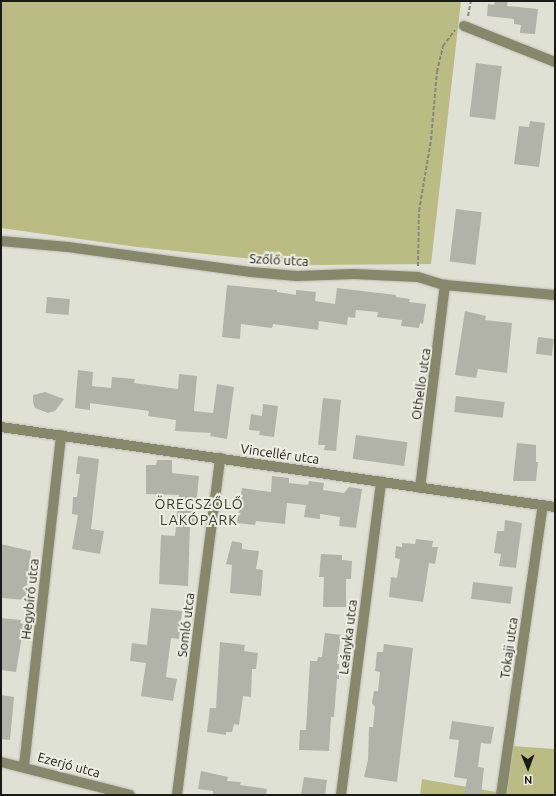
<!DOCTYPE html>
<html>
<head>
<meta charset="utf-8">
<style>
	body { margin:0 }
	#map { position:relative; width:556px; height:796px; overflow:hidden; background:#e0e1d5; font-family:Ubuntu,sans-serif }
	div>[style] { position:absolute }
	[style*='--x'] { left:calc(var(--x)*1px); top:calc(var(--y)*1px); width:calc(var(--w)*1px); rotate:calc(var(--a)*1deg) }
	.green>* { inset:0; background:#babc83 }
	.building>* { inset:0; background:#b2b3a8; transform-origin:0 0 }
	.path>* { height:2px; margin-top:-1px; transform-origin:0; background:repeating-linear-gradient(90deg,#86877e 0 4px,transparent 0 6px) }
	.roads { filter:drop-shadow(0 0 1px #bcbdb3) drop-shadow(0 0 1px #bcbdb3) }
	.minor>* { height:10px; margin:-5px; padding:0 5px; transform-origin:5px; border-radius:5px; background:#86886b }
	span { translate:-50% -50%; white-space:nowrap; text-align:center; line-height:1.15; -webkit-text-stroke:4px #edeee2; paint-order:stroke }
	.street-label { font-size:13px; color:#1a1a16 }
	.neighbourhood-label { font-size:14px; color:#37382f; letter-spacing:1px }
	.frame { position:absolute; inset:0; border:2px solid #1a1a16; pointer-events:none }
	.north { position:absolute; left:508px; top:748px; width:40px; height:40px; -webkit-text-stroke:3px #edeee2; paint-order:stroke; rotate:179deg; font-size:11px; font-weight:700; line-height:16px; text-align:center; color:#1a1a16 }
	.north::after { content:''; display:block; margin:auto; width:14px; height:18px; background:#1a1a16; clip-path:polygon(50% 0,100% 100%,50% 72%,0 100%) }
</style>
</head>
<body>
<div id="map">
	<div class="green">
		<i style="clip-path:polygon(1px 1px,461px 1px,431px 264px,312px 265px,137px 247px,1px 228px)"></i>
		<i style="clip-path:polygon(512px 746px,555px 749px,555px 795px,505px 795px)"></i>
		<i style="clip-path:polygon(422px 779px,496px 792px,496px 795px,420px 795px)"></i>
	</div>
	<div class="building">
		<i style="clip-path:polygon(495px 1px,508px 1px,507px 6px,538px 9px,535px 34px,520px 33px,521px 25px,514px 24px,514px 19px,487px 16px,488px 4px,494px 5px)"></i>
		<i style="left:476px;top:63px;width:26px;height:54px;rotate:7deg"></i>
		<i style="clip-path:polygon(530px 121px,545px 123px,539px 167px,514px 164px,519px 126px,529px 127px)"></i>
		<i style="left:456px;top:209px;width:26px;height:53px;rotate:7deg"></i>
		<i style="clip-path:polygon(227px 285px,277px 290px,277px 292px,296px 295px,296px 290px,316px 292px,315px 301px,335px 304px,337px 288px,396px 295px,396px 297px,410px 299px,409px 302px,426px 304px,423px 324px,420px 323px,419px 328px,401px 326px,402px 320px,377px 317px,378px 312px,356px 310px,355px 318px,348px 317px,347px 325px,319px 321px,318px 330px,273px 324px,272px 328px,241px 324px,240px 339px,222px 337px)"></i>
		<i style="left:47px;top:297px;width:23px;height:16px;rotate:5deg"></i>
		<i style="clip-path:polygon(465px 311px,486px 316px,485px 320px,512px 323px,507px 373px,478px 369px,476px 378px,455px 375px)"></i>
		<i style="left:538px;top:337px;width:16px;height:17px;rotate:7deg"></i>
		<i style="clip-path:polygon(78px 370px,93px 372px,92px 386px,111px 388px,112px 377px,135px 379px,134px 383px,178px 389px,179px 374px,197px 376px,194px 411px,213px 413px,217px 384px,234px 387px,227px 439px,210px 436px,211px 433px,175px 431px,176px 420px,148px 416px,149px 411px,90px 403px,90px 410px,75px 408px)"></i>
		<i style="clip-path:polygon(45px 392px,64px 399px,55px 411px,48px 413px,35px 408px,33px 402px,33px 395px)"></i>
		<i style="left:456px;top:396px;width:49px;height:16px;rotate:7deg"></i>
		<i style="clip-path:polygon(323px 398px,341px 400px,336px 451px,324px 450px,325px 445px,318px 445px)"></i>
		<i style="clip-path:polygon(263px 404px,278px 406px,274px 437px,259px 435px,260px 431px,249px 430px,251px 414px,262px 416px)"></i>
		<i style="left:356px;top:435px;width:52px;height:24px;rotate:8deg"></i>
		<i style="clip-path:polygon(517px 443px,536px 445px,536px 462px,538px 462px,536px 481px,513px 481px)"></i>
		<i style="clip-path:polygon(78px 456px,99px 459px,91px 529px,104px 531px,100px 554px,72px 549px,78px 515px,72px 514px,73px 497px,77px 497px,80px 474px,76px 474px)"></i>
		<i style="clip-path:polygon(157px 460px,172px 460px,172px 473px,199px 476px,194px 526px,190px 526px,188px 586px,159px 584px,161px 535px,175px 536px,179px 495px,146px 494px,146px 465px,156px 465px)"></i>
		<i style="clip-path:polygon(272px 476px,289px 478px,289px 483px,308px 485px,309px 481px,324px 483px,323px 490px,344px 493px,349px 487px,362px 489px,356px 528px,339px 526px,340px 517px,320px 514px,320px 519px,304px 517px,306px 505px,287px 503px,285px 524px,256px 521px,255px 525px,237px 523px,242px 488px,271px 492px)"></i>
		<i style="clip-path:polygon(505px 520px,522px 523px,516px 568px,499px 566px,501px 554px,494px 553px,497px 531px,504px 531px)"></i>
		<i style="clip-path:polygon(416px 539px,433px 541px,432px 547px,438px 547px,435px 564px,429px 563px,423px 602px,389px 597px,391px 577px,397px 578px,400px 559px,395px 558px,396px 546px,402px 547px,402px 543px,415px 544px)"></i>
		<i style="clip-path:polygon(232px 541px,242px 543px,242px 549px,259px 551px,256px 569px,263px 570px,261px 596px,230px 593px,232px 565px,226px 564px)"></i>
		<i style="clip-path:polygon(1px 544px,31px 551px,26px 600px,1px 598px)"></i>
		<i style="clip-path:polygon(321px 554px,342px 555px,342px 560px,352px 561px,351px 579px,346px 579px,346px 607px,323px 607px,324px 577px,319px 577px)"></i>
		<i style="left:473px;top:582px;width:40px;height:17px;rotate:7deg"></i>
		<i style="clip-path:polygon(151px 608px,182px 611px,179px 639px,171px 638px,166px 677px,177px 679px,173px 701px,141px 696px,146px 663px,130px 661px,132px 643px,147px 645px)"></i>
		<i style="clip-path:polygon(1px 618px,21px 620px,20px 623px,24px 624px,16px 672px,1px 670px)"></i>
		<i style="clip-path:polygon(325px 633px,341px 635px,337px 664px,339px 664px,339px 679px,337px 679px,334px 717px,331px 717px,329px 751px,299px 750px,300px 730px,306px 730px,310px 661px,317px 661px,318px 657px,322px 657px)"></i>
		<i style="clip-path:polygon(220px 642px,245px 645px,244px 651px,258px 653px,256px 669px,252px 669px,251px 697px,243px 696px,239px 725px,234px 724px,232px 732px,226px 732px,226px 735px,207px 732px,210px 708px,216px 708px)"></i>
		<i style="clip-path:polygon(384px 644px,413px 648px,397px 782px,364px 777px,368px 760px,369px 727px,373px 727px,375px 707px,372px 703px,374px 691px,378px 691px,380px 672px,375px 671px,377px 652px,383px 652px)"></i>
		<i style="clip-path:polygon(1px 695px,14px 697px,10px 740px,1px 739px)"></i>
		<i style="clip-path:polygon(452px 721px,494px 727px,491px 744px,481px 743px,478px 767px,484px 768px,481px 795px,464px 795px,467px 779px,454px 777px,459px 740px,449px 739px)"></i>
		<i style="clip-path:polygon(201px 771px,228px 777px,227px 781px,241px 782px,240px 785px,267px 789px,266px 795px,213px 794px,213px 791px,198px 789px)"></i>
		<i style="clip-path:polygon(304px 777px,327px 780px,325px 795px,301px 795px)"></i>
	</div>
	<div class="path">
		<i style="--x:468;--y:16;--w:15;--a:-79"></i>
		<i style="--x:418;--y:266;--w:55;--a:-89"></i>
		<i style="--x:419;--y:211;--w:72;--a:-80.4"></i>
		<i style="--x:431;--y:140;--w:68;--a:-85"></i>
		<i style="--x:437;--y:72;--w:27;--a:-77"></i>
		<i style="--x:443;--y:46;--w:20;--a:-53"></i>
	</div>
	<div class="roads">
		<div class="minor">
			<i style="--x:464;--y:26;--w:98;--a:21.6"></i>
			<i style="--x:1;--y:241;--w:67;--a:5.1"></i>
			<i style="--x:68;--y:247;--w:185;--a:7.8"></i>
			<i style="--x:251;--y:272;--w:46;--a:5"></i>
			<i style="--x:297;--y:276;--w:57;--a:-2"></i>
			<i style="--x:354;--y:274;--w:64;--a:2.7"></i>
			<i style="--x:418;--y:277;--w:28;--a:17"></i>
			<i style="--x:445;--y:285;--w:110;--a:5.2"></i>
			<i style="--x:1;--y:427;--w:560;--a:8.22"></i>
			<i style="--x:420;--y:488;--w:205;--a:-83"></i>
			<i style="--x:1;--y:762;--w:133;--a:14.3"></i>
			<i style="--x:24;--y:766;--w:333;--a:-83.6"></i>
			<i style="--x:177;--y:795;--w:340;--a:-82.7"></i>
			<i style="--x:341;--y:795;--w:316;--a:-82.7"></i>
			<i style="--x:501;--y:795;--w:293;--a:-81.8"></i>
		</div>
	</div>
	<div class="street-label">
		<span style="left:279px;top:260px;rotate:3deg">Szőlő utca</span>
		<span style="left:421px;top:384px;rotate:-82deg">Othello utca</span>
		<span style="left:280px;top:454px;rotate:8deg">Vincellér utca</span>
		<span style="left:30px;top:599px;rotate:-84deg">Hegybíró utca</span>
		<span style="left:186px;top:625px;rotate:-83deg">Somló utca</span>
		<span style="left:348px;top:637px;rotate:-83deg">Leányka utca</span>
		<span style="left:509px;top:648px;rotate:-82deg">Tokaji utca</span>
		<span style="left:69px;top:765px;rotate:15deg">Ezerjó utca</span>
	</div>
	<div class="neighbourhood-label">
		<span style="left:199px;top:512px">ÖREGSZŐLŐ<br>LAKÓPARK</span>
	</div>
	<div class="frame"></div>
	<div class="north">N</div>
</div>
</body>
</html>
